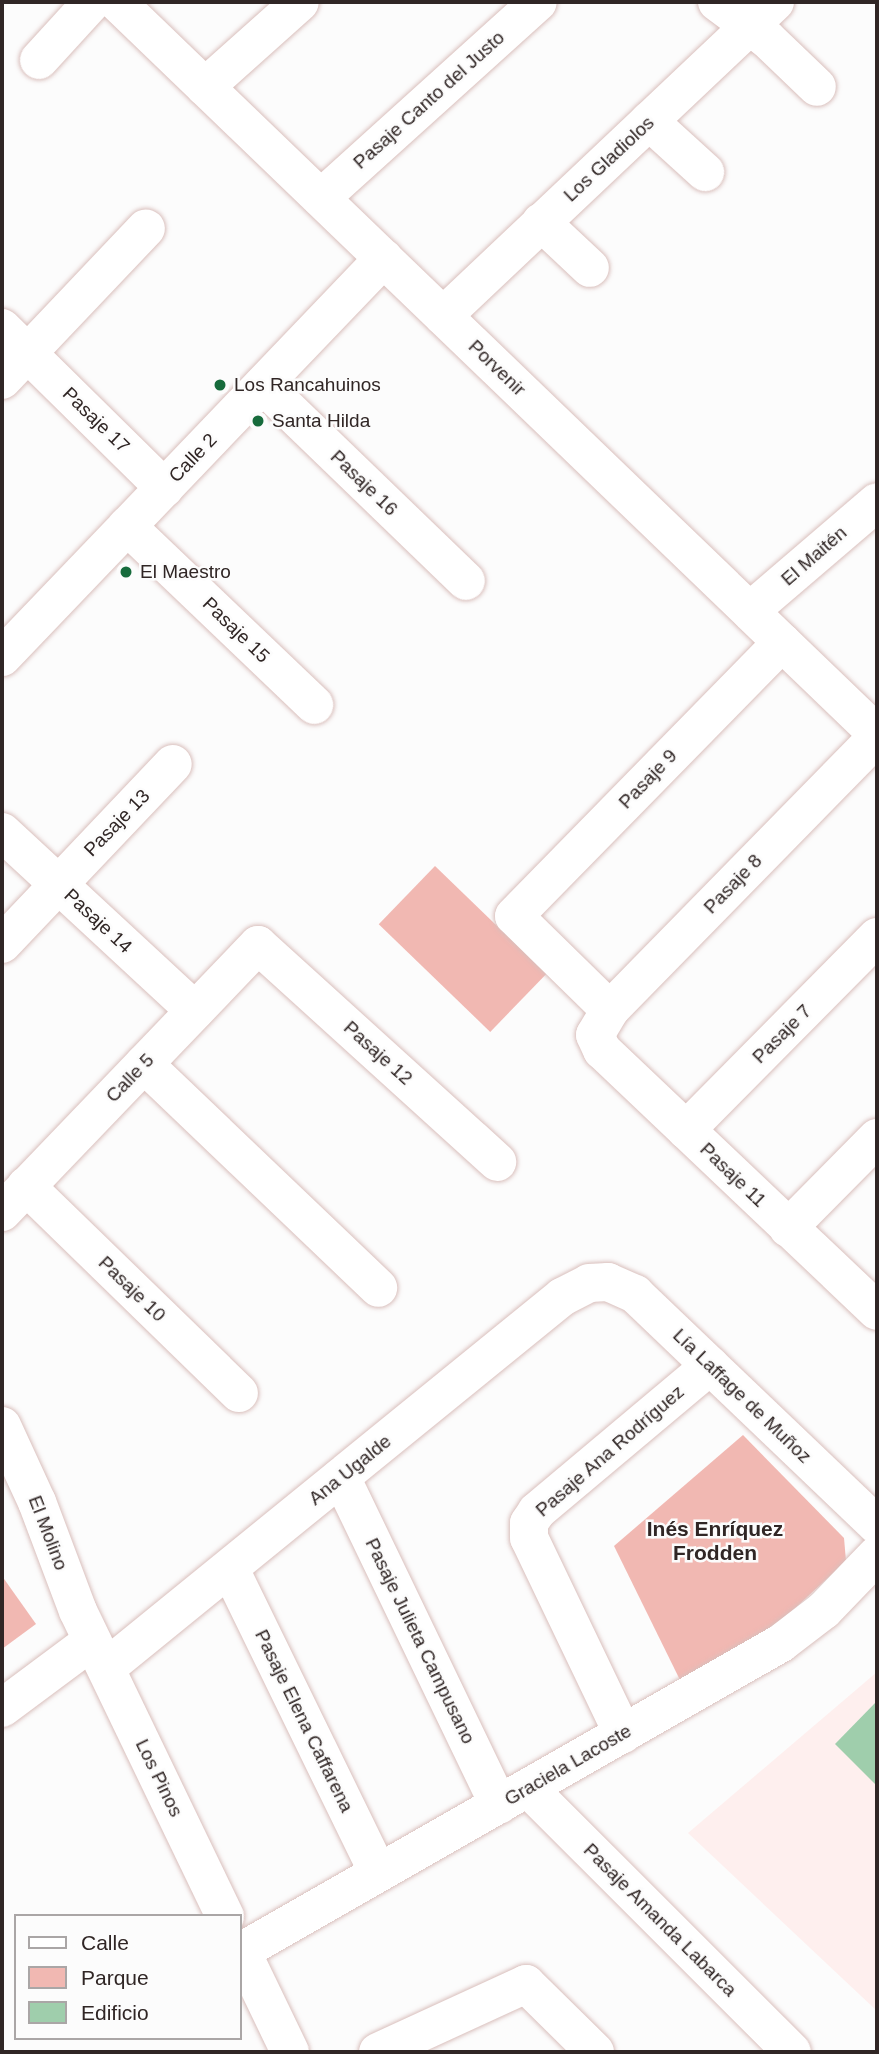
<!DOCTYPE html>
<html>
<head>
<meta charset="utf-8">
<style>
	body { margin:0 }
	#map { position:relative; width:879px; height:2054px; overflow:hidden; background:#fcfcfc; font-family:Helvetica,sans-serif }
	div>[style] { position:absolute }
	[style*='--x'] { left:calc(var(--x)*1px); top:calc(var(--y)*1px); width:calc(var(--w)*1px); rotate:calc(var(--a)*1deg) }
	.built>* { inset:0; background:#feefee }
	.green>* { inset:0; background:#f1b8b2; transform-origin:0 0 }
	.building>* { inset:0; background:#9fceac }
	.roads { filter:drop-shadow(0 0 2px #d9bfbc) drop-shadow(0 0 2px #d9bfbc) }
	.street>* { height:38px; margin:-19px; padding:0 19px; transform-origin:19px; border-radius:19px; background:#fff }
	.secondary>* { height:38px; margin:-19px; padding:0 19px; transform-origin:19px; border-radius:19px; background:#fff }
	.dots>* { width:19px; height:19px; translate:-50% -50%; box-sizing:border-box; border:4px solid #fcfcfc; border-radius:50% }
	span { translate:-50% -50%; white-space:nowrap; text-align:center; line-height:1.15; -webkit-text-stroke:5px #fcfcfc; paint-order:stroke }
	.street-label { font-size:19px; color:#302625 }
	.poi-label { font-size:19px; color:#302625 }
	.left { translate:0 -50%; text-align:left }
	.neighbourhood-label { font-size:21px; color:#302625; font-weight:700 }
	.frame { position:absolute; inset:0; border:4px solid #302625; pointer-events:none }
	.legend { position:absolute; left:14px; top:1914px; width:228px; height:126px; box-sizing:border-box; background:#fcfcfc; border:2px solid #aaa6a6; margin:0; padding:9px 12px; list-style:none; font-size:21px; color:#302625 }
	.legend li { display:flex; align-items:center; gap:14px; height:35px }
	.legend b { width:35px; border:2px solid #aaa6a6 }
</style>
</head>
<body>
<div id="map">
	<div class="built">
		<i style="clip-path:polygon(877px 1672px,877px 2011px,688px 1833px)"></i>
	</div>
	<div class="green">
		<i style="left:435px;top:866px;width:155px;height:81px;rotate:44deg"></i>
		<i style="clip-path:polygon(743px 1435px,844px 1538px,846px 1561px,778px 1624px,680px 1680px,614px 1546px)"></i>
		<i style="clip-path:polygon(2px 1576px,36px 1624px,2px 1649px)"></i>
	</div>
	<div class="building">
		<i style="clip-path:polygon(877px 1701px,877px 1786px,835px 1744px)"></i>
	</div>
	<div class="roads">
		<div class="street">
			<i style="--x:717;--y:2;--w:62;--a:36.5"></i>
			<i style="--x:767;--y:39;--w:69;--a:43.8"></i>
			<i style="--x:39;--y:60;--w:79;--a:-47.6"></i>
			<i style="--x:205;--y:87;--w:127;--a:-41.8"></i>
			<i style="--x:649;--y:121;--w:76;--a:42.3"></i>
			<i style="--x:321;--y:198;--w:292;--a:-42.1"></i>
			<i style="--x:541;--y:222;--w:67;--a:43.2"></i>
			<i style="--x:443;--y:316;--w:457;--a:-43.4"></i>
			<i style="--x:2;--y:328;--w:228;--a:44.6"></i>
			<i style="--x:2;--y:380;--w:209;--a:-46.5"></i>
			<i style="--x:263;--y:385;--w:282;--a:44"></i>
			<i style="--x:127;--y:526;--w:259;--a:43.7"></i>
			<i style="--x:750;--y:611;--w:167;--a:-40.6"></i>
			<i style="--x:877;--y:737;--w:382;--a:134.4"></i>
			<i style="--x:610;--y:1010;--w:29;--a:121"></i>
			<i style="--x:595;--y:1035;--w:17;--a:65"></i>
			<i style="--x:602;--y:1050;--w:379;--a:43.5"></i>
			<i style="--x:2;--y:832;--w:263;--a:42.8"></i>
			<i style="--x:2;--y:944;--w:248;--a:-46.5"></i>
			<i style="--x:610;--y:1010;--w:134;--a:-135.6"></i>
			<i style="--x:514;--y:916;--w:383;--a:-45.6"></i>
			<i style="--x:144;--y:1064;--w:324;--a:43.7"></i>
			<i style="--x:686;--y:1130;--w:272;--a:-45.3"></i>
			<i style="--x:26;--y:1186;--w:297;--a:44.2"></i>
			<i style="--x:2;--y:1212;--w:370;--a:-46.2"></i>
			<i style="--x:258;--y:945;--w:323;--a:42.2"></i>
			<i style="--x:788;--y:1228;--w:127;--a:-45.3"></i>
			<i style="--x:2;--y:1426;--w:84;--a:65.3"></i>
			<i style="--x:37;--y:1502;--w:116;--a:69.4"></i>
			<i style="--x:78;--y:1611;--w:339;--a:64.3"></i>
			<i style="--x:341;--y:1477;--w:364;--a:64.3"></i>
			<i style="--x:230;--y:1569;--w:338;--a:64"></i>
			<i style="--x:106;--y:1668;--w:588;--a:-39.13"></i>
			<i style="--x:562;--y:1297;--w:30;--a:-27"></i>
			<i style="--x:589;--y:1283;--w:19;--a:-3"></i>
			<i style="--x:608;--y:1282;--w:30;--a:24"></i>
			<i style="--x:635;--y:1294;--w:335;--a:43.7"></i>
			<i style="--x:2;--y:1708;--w:112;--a:-36.7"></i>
			<i style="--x:623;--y:1734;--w:217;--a:-115.6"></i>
			<i style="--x:529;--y:1538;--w:15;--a:-90"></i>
			<i style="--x:529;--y:1523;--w:14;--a:-56"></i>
			<i style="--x:537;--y:1511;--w:226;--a:-40"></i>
			<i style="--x:528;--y:1788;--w:373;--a:45"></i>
			<i style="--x:240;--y:1948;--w:115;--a:64.3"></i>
			<i style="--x:242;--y:1951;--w:621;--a:-29.74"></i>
			<i style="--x:781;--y:1643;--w:54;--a:-37.5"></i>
			<i style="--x:824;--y:1610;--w:76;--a:-46.1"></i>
			<i style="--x:378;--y:2052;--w:163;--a:-24.7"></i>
			<i style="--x:526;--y:1984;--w:97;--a:44.6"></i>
		</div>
		<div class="secondary">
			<i style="--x:117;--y:2;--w:1055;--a:43.92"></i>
			<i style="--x:2;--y:657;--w:552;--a:-46.25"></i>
		</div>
	</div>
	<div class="dots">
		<i style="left:220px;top:385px;background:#176b3c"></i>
		<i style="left:258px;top:421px;background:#176b3c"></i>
		<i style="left:126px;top:572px;background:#176b3c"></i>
	</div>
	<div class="street-label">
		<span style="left:429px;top:100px;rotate:-42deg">Pasaje Canto del Justo</span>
		<span style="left:609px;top:159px;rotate:-43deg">Los Gladiolos</span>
		<span style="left:497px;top:368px;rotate:44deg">Porvenir</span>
		<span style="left:96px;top:420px;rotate:44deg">Pasaje 17</span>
		<span style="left:193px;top:458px;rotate:-46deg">Calle 2</span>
		<span style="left:364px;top:483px;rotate:44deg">Pasaje 16</span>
		<span style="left:814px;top:556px;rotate:-41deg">El Maitén</span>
		<span style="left:236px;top:630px;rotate:44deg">Pasaje 15</span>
		<span style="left:648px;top:779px;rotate:-46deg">Pasaje 9</span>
		<span style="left:117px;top:823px;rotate:-46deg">Pasaje 13</span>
		<span style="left:733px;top:884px;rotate:-46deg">Pasaje 8</span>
		<span style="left:98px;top:921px;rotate:43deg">Pasaje 14</span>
		<span style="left:782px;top:1034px;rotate:-45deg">Pasaje 7</span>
		<span style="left:378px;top:1053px;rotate:42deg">Pasaje 12</span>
		<span style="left:130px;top:1078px;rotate:-46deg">Calle 5</span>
		<span style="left:733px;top:1175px;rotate:44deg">Pasaje 11</span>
		<span style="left:132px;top:1289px;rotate:44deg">Pasaje 10</span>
		<span style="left:742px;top:1396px;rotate:44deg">Lía Laffage de Muñoz</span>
		<span style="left:610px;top:1451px;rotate:-41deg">Pasaje Ana Rodríguez</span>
		<span style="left:350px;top:1470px;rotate:-39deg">Ana Ugalde</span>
		<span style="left:48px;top:1533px;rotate:69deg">El Molino</span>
		<span style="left:420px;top:1641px;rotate:64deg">Pasaje Julieta Campusano</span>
		<span style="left:304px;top:1721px;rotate:64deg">Pasaje Elena Caffarena</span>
		<span style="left:568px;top:1765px;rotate:-30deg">Graciela Lacoste</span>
		<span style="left:159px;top:1778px;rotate:64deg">Los Pinos</span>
		<span style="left:660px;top:1920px;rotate:45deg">Pasaje Amanda Labarca</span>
	</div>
	<div class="poi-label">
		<span class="left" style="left:234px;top:385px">Los Rancahuinos</span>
		<span class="left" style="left:272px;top:421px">Santa Hilda</span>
		<span class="left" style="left:140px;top:572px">El Maestro</span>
	</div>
	<div class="neighbourhood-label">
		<span style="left:715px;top:1541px">Inés Enríquez<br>Frodden</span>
	</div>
	<div class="frame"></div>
	<ul class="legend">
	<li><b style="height:9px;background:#fff"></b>Calle</li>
	<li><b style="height:19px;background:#f1b8b2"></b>Parque</li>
	<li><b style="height:19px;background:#9fceac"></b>Edificio</li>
	</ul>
</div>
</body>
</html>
